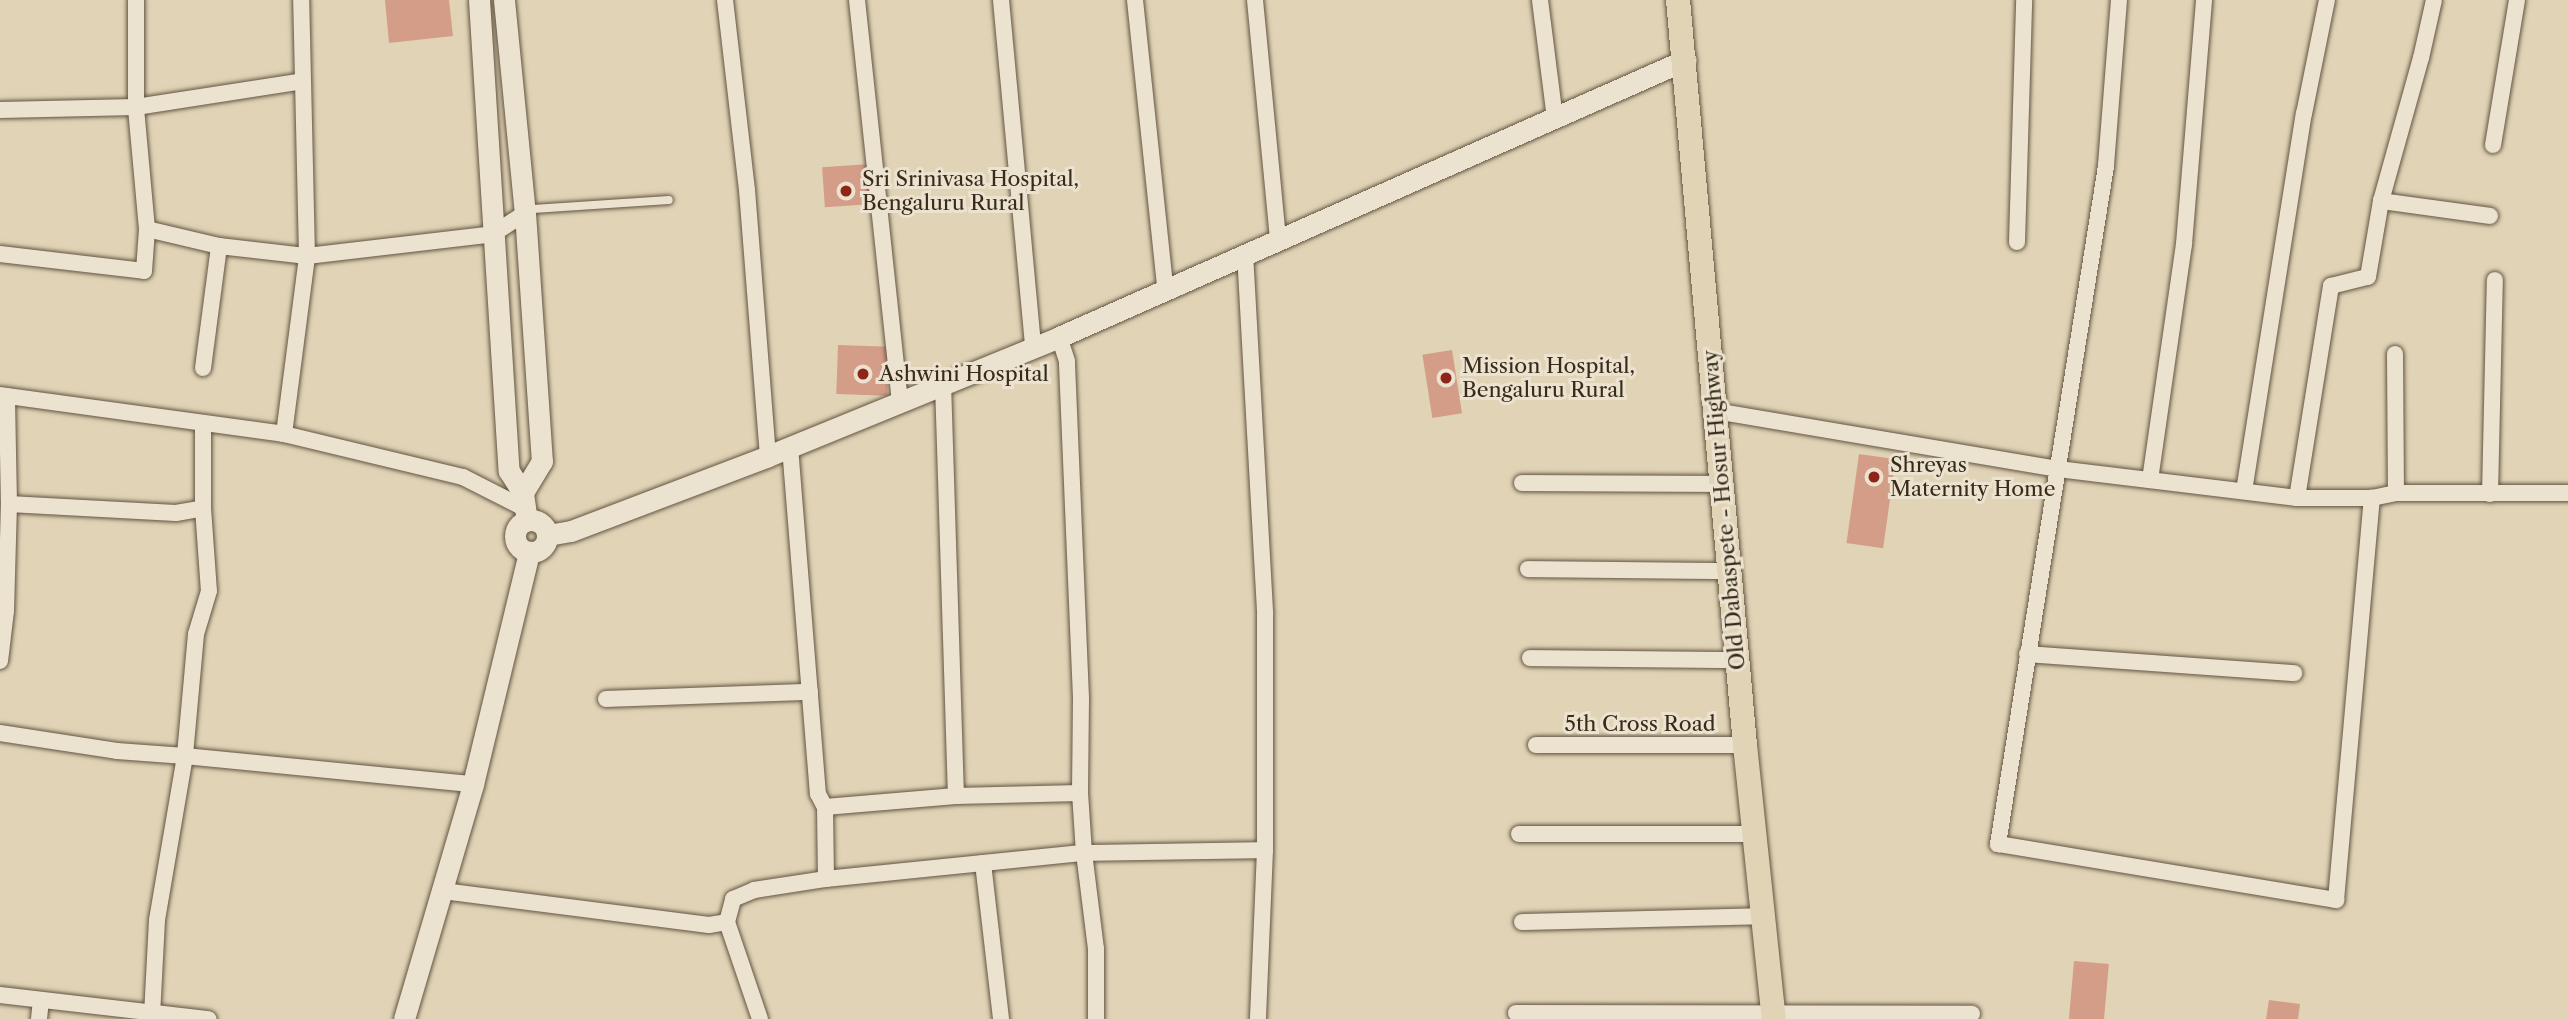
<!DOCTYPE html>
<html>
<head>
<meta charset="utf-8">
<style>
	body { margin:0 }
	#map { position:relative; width:2568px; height:1019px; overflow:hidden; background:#e1d3b6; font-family:"Libre Caslon Text",serif }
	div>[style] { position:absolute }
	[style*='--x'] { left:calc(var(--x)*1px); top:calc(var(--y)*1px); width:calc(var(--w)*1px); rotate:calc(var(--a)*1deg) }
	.building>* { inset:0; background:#d49d87; transform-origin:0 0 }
	.roads { filter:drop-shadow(0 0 2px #625541) drop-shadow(0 0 2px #625541) }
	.lane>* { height:8px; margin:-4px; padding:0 4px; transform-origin:4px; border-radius:4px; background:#ece2d0 }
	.street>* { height:16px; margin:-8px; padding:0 8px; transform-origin:8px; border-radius:8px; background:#ece2d0 }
	.secondary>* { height:21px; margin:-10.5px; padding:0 10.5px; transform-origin:10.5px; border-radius:10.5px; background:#ece2d0 }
	.secondary>.ring { margin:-10.5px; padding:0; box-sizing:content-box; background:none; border:21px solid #ece2d0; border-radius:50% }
	.primary>* { height:24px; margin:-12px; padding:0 12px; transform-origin:12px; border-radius:12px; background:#e1d3b6 }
	.dots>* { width:19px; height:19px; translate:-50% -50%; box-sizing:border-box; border:4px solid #ece2d0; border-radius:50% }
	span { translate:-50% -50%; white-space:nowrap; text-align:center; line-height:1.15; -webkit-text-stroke:6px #ece2d0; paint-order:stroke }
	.poi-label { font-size:21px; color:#382b1a }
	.left { translate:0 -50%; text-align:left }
	.street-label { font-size:21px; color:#382b1a }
</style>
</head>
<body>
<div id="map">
	<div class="building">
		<i style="clip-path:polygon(385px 0,449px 0,453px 36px,389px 43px)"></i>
		<i style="left:870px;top:164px;width:40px;height:48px;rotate:86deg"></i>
		<i style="left:838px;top:345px;width:51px;height:49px;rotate:2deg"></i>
		<i style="left:1452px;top:350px;width:64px;height:30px;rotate:81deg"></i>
		<i style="left:1859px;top:454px;width:37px;height:90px;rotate:8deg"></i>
		<i style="left:2074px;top:961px;width:35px;height:58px;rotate:5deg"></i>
		<i style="clip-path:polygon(2269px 1000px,2300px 1004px,2298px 1019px,2266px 1019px)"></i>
	</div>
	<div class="roads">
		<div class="lane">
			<i style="--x:527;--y:212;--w:7;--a:-27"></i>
			<i style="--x:533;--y:209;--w:136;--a:-3.8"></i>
		</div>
		<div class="street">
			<i style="--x:725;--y:0;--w:191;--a:83.4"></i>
			<i style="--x:747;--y:190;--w:267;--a:85.5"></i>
			<i style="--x:857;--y:0;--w:403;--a:83.9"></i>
			<i style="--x:1001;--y:0;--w:348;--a:84.7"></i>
			<i style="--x:1135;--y:0;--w:289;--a:84"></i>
			<i style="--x:1255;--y:0;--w:240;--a:84.5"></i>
			<i style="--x:1540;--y:0;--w:119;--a:82.8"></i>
			<i style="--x:2119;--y:0;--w:167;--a:94.5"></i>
			<i style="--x:2106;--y:166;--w:687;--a:99.05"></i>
			<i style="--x:1998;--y:844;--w:343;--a:9.4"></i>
			<i style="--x:2336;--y:900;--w:404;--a:-84.9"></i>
			<i style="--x:0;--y:110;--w:136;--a:-1.3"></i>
			<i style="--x:136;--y:107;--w:169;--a:-8.8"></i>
			<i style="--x:2493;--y:145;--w:147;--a:-80.6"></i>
			<i style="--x:2381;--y:201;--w:110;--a:7.8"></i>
			<i style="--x:147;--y:229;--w:74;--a:13.3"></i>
			<i style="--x:219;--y:246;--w:89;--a:6.5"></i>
			<i style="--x:307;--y:256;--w:256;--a:-91.3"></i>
			<i style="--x:2017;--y:242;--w:242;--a:-88.3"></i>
			<i style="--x:1245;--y:253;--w:362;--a:86.8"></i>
			<i style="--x:1265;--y:614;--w:236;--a:90"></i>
			<i style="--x:1265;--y:850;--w:169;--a:92.4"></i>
			<i style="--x:0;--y:254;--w:145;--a:6.7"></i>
			<i style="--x:144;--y:271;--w:42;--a:-85.9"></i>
			<i style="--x:147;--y:229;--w:122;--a:-95.2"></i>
			<i style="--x:136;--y:107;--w:107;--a:-90"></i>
			<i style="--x:2395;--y:354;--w:139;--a:89.6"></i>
			<i style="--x:203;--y:368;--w:123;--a:-82.5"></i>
			<i style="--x:943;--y:383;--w:413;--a:88.2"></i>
			<i style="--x:0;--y:395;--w:287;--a:7.8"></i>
			<i style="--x:284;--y:434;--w:184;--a:13.5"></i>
			<i style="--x:463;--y:477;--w:68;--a:26.9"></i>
			<i style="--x:1715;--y:411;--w:348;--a:9.6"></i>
			<i style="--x:2058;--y:469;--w:241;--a:6.9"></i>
			<i style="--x:2297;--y:498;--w:75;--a:0"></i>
			<i style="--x:2372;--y:498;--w:25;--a:-12"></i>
			<i style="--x:2396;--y:493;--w:172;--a:0"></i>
			<i style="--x:203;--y:423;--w:85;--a:90"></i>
			<i style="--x:203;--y:508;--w:83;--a:85.9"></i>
			<i style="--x:209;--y:591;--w:45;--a:106.8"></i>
			<i style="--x:196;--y:634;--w:122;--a:95.2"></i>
			<i style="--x:185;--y:756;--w:289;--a:5.6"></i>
			<i style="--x:284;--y:434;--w:179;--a:-82.6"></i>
			<i style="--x:307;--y:256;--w:187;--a:-6.7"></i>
			<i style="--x:493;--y:234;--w:38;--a:-33"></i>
			<i style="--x:790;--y:447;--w:348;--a:85.4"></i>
			<i style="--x:818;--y:794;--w:15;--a:62"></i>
			<i style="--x:825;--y:807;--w:72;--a:89.2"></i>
			<i style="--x:2150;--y:480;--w:238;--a:-81.8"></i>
			<i style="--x:2184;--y:244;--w:245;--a:-85.3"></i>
			<i style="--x:1522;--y:483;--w:200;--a:0.3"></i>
			<i style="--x:2244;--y:491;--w:382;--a:-81"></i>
			<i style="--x:2304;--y:114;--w:116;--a:-78.6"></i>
			<i style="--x:2490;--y:494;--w:214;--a:-88.7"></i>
			<i style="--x:2297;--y:498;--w:215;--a:-80.9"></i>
			<i style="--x:2331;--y:286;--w:38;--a:-14"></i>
			<i style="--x:2368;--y:277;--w:77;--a:-80.3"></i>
			<i style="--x:2381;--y:201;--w:148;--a:-74.4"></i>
			<i style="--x:2421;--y:58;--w:59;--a:-77.4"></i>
			<i style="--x:9;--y:504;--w:167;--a:3.1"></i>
			<i style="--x:176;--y:513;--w:27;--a:-10"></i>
			<i style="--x:1528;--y:569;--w:201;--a:0.6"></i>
			<i style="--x:2027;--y:654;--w:268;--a:4.1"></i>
			<i style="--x:1530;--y:658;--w:207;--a:0.6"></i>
			<i style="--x:0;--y:661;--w:50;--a:-83.2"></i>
			<i style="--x:6;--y:611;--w:107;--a:-88.4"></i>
			<i style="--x:9;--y:504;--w:108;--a:-91.1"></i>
			<i style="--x:606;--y:699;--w:204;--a:-2"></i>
			<i style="--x:0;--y:733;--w:118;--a:8.7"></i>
			<i style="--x:117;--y:751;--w:68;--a:4.2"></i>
			<i style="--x:185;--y:756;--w:166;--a:99.7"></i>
			<i style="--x:157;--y:920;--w:95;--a:93"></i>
			<i style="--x:1536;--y:745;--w:209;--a:0"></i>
			<i style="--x:825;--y:807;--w:131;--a:-4.8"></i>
			<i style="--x:956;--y:796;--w:124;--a:-1.4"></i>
			<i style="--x:1519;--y:834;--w:235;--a:0"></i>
			<i style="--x:983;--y:863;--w:157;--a:83.4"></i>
			<i style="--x:443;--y:891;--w:268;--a:7.3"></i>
			<i style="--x:709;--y:925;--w:18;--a:-9"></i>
			<i style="--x:1522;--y:922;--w:240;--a:-1.4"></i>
			<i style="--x:0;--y:995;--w:210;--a:6.6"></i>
			<i style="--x:1516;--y:1013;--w:456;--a:0.1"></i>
			<i style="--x:39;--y:1019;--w:18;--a:-84"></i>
			<i style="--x:760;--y:1019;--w:102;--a:-108.8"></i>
			<i style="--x:727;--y:922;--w:24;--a:-75"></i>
			<i style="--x:733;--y:899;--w:23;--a:-23"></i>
			<i style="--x:754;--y:890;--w:73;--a:-8.7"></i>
			<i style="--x:826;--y:879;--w:259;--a:-5.8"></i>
			<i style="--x:1084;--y:853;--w:60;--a:-93.8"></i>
			<i style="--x:1080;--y:793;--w:95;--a:-89.4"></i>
			<i style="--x:1081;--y:698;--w:337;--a:-92.4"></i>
			<i style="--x:1067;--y:361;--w:25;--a:-108"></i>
			<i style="--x:1096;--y:1019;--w:70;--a:-90"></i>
			<i style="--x:1096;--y:949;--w:97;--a:-97.1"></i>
			<i style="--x:1084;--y:853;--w:181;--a:-0.9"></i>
		</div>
		<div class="secondary">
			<i style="--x:479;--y:0;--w:472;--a:86.4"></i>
			<i style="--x:509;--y:471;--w:26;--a:58"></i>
			<i style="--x:523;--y:493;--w:27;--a:82"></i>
			<i style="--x:504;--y:0;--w:214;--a:84.4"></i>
			<i style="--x:525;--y:213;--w:249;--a:86.1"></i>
			<i style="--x:542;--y:461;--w:37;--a:121"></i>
			<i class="ring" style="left:515px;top:520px;width:11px;height:11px"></i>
			<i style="--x:548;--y:535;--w:23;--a:-10"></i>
			<i style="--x:571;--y:531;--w:211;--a:-20.8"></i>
			<i style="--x:768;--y:456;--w:314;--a:-22.2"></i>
			<i style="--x:1059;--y:337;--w:685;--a:-23.87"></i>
			<i style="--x:404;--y:1019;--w:245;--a:-73.6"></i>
			<i style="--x:473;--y:784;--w:239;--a:-76.4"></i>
		</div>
		<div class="primary">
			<i style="--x:1678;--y:0;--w:748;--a:84.86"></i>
			<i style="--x:1745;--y:745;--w:276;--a:84"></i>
		</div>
	</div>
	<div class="dots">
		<i style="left:846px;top:191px;background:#8f2418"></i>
		<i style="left:863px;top:374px;background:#8f2418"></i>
		<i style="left:1446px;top:378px;background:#8f2418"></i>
		<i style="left:1874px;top:477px;background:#8f2418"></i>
	</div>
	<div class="poi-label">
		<span class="left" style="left:862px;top:191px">Sri Srinivasa Hospital,<br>Bengaluru Rural</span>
		<span class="left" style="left:1462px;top:378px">Mission Hospital,<br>Bengaluru Rural</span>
		<span class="left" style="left:879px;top:374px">Ashwini Hospital</span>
		<span class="left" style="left:1890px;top:477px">Shreyas<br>Maternity Home</span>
	</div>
	<div class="street-label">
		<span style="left:1724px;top:510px;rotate:-95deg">Old Dabaspete - Hosur Highway</span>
		<span style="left:1640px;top:724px">5th Cross Road</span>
	</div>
</div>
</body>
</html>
